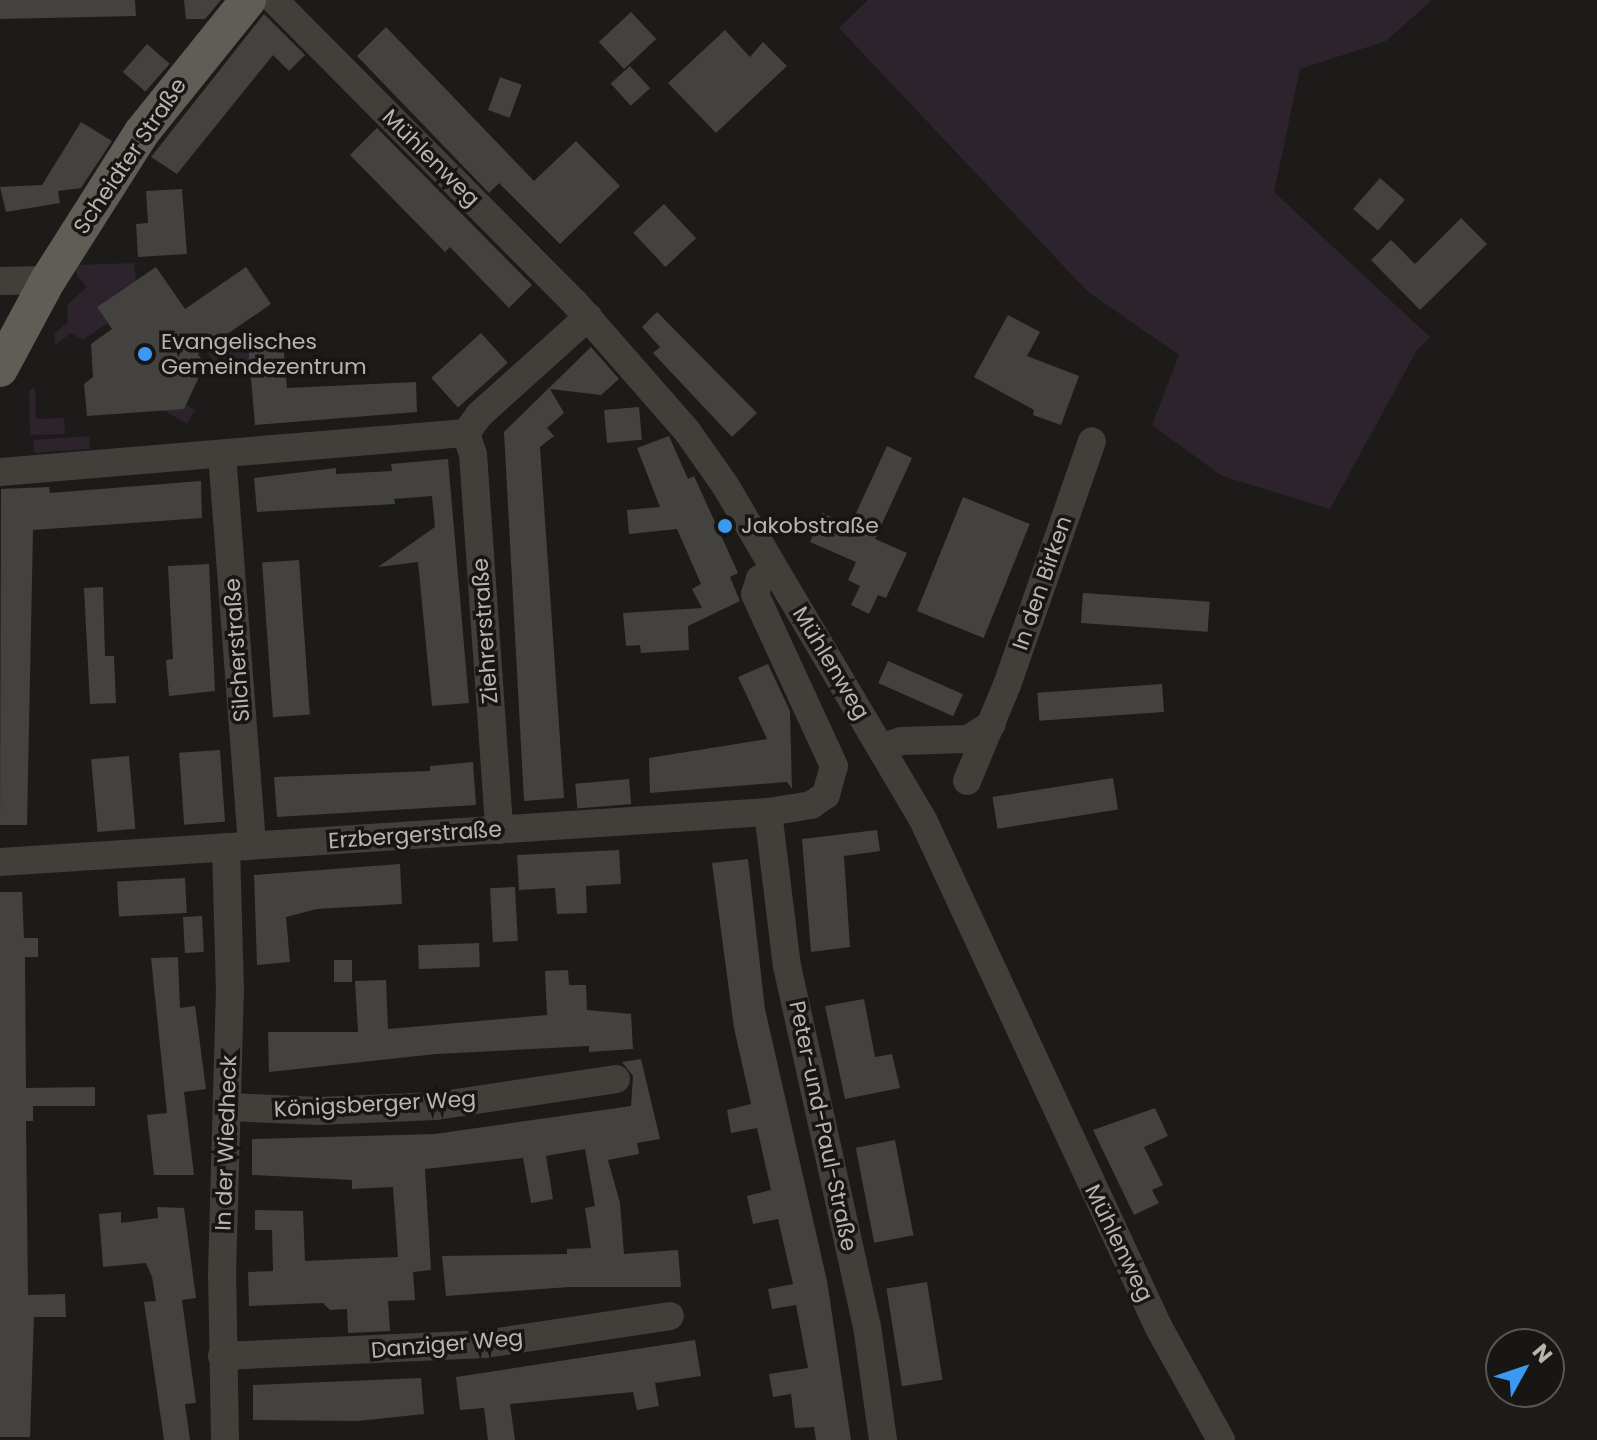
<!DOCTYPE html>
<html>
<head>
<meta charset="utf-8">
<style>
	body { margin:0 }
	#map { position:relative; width:1597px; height:1440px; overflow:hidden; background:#1c1b19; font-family:Poppins,sans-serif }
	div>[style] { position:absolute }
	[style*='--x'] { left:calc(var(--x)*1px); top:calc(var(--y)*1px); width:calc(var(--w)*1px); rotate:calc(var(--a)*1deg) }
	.green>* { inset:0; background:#2c232c; transform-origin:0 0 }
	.building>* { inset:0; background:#43423e; transform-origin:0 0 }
	.minor>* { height:28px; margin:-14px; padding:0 14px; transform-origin:14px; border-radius:14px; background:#413f3a }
	.major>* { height:36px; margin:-18px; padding:0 18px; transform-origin:18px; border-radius:18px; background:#605c56 }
	.dots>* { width:22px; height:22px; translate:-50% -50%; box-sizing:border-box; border:4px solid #171614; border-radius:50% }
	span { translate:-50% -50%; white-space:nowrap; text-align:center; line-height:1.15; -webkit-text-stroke:7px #171614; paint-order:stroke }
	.street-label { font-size:22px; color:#bbb4ac }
	.poi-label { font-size:22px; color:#bbb4ac }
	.left { translate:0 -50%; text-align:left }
	.north { position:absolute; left:1485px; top:1328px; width:80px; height:80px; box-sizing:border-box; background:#171614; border:2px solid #595551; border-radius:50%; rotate:50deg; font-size:22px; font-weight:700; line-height:32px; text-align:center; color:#bbb4ac }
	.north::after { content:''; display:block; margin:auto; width:28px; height:36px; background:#3c99f1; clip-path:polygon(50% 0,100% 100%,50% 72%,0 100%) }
</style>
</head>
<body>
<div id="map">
	<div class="green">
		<i style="clip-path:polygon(868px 0,1432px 0,1386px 41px,1300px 69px,1274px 192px,1430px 337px,1417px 350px,1330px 509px,1222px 476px,1152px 425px,1179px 355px,1087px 291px,839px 28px)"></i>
		<i style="clip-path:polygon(134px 263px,136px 280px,97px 307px,108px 323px,83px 340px,71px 333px,55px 345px,54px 334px,68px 322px,67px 305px,87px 287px,77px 276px,76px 265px)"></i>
		<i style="clip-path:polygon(227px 334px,232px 344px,248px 344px,250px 363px,217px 366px,197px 338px)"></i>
		<i style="clip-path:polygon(35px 387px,36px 419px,64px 418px,65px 434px,30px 435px,29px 391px)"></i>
		<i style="left:195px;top:410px;width:16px;height:93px;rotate:120deg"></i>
		<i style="left:89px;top:436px;width:13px;height:56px;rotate:86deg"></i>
	</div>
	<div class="building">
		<i style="clip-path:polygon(0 0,135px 0,136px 16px,0 19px)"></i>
		<i style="clip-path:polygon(184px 0,221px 0,205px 19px,186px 19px)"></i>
		<i style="left:631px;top:12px;width:37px;height:44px;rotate:47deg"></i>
		<i style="clip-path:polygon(264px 14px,305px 55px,289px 71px,273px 55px,177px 174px,151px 157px)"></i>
		<i style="clip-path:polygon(386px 27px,534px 181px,576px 141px,620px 186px,560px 244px,499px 183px,489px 193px,357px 56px)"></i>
		<i style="clip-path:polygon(725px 30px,750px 57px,763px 42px,787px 66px,716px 133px,668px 83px)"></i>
		<i style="left:147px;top:44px;width:30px;height:37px;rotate:41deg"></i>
		<i style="left:630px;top:66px;width:30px;height:26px;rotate:48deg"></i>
		<i style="left:500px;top:77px;width:23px;height:35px;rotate:20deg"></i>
		<i style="clip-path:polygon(81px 122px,112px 141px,81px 188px,58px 191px,60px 203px,6px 212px,0 187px,42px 185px)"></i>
		<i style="clip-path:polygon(377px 128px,532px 285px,509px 308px,450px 247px,445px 252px,350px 155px)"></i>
		<i style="left:1380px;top:178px;width:33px;height:41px;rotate:41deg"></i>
		<i style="clip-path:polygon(182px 189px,187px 254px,138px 257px,136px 224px,148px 223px,146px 191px)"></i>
		<i style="left:664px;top:204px;width:47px;height:42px;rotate:47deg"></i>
		<i style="clip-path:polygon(1461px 218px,1487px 244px,1420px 310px,1371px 260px,1391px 240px,1415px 264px)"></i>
		<i style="clip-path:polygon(156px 267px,185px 309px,246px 267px,271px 304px,198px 354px,205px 364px,184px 409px,87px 416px,84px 384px,93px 377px,91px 344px,112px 329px,97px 307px)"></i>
		<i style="clip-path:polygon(657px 312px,757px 413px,732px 437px,653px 353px,660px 347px,642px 327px)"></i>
		<i style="clip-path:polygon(1008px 315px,1040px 332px,1027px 356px,1079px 376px,1061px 425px,1033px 415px,1034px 410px,974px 377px)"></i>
		<i style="left:481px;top:333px;width:40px;height:67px;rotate:48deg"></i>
		<i style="clip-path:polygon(283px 341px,287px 388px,416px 382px,417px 412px,255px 425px,248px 344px)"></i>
		<i style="clip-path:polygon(591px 347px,619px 379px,601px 395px,550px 389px,564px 413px,547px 428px,554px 436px,540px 447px,564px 798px,524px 801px,504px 432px)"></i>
		<i style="left:639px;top:407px;width:33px;height:35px;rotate:85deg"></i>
		<i style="clip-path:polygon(669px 436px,688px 479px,694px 476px,738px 573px,730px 577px,740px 601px,688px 626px,689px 650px,641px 653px,640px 645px,626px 646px,623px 613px,702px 608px,692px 589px,701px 584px,677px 529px,629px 534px,627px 510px,660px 507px,637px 448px)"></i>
		<i style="clip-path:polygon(887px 446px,912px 458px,875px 539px,907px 553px,886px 598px,878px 595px,869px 614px,851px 605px,860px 586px,848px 580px,856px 562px,810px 542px,823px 513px,850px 526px)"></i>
		<i style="clip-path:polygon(448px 459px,469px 703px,432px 706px,418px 562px,378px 567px,435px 527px,432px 496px,394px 499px,395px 504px,257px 512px,254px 478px,336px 468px,336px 474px,392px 471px,391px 464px)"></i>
		<i style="clip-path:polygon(201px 481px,202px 518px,33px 530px,27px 825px,0 825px,1px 489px,49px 487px,50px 493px)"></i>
		<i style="left:963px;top:497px;width:72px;height:123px;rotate:22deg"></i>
		<i style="left:299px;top:560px;width:155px;height:37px;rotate:86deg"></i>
		<i style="clip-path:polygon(209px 564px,215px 691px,169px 696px,166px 660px,173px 659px,168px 566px)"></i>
		<i style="clip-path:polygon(103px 587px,105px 656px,114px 656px,116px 703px,90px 704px,84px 588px)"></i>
		<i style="left:1083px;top:593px;width:127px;height:30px;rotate:4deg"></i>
		<i style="left:888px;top:661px;width:82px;height:24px;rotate:24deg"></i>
		<i style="clip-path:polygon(768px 664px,790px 711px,792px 789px,787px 782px,650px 793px,649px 758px,767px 739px,738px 677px)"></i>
		<i style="left:1162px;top:684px;width:28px;height:125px;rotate:86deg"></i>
		<i style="left:220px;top:750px;width:72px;height:41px;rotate:86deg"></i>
		<i style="left:129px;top:756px;width:73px;height:38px;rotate:85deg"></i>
		<i style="clip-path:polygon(473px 762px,476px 805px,277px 817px,274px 777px,430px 771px,430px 766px)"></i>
		<i style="left:1113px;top:778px;width:32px;height:122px;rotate:81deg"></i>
		<i style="left:629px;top:779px;width:25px;height:54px;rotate:85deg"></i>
		<i style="clip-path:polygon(877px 830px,880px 851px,844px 856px,850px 947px,811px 952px,802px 839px)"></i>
		<i style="clip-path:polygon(619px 850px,621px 884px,586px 886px,587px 913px,557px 914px,555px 888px,519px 890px,517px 855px)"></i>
		<i style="clip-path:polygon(748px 859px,765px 1009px,827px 1281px,851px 1440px,816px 1440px,814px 1427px,795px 1428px,791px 1394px,773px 1397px,769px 1374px,808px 1368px,796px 1305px,772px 1309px,768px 1289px,793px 1284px,778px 1219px,753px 1224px,747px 1196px,771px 1190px,757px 1128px,731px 1133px,727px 1110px,751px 1104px,734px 1028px,712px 863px)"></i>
		<i style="clip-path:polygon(400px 864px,402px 904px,317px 909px,286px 917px,290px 962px,257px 965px,254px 875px)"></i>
		<i style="left:185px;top:878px;width:35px;height:68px;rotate:87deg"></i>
		<i style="left:515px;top:887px;width:54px;height:25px;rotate:87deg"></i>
		<i style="clip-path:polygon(0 892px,22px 892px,24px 938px,38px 938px,38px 957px,25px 957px,26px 1088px,95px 1087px,95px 1106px,33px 1106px,33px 1121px,26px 1121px,28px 1295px,65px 1294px,66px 1317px,34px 1317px,30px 1437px,0 1437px)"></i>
		<i style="left:202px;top:916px;width:36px;height:19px;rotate:87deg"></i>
		<i style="left:479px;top:943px;width:24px;height:61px;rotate:88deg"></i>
		<i style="clip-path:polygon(178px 957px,180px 1008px,195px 1006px,206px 1089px,184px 1092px,194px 1175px,154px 1175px,147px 1115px,167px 1113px,151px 958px)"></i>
		<i style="left:334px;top:960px;width:18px;height:22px"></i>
		<i style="clip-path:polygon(568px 970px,569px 985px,586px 985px,587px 1010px,631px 1014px,633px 1049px,589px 1052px,589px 1046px,436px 1054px,269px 1072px,268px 1032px,358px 1032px,355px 981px,386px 980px,388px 1029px,547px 1015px,545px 971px)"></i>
		<i style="clip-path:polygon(864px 999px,875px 1057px,892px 1054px,900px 1088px,845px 1099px,825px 1006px)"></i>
		<i style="clip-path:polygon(641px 1059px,660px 1139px,637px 1143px,639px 1154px,608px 1160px,620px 1203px,624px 1254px,678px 1250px,681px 1287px,569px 1287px,446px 1296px,442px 1256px,567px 1254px,567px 1249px,591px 1248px,585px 1208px,595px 1206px,585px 1149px,546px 1156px,553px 1199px,531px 1203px,523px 1158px,425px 1169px,431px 1270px,413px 1272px,415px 1300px,388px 1301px,390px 1331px,348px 1333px,347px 1309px,330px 1310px,323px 1303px,249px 1306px,248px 1272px,273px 1271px,272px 1230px,255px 1230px,255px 1210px,303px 1211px,305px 1261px,398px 1257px,393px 1187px,352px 1189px,352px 1180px,252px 1175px,252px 1139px,435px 1134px,631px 1106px,633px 1076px,622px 1062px)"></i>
		<i style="clip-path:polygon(1155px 1108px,1168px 1136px,1144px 1147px,1163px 1185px,1152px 1190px,1159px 1203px,1134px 1215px,1093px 1130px)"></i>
		<i style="left:895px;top:1140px;width:97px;height:40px;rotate:79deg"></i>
		<i style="clip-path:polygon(157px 1207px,184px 1208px,196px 1298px,182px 1300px,196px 1403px,185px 1404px,190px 1440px,164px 1440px,144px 1302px,156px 1301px,152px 1277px,146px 1263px,103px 1267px,99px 1214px,121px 1212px,121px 1223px,158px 1218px)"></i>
		<i style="left:927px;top:1282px;width:99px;height:41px;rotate:81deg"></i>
		<i style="clip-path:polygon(695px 1340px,701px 1376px,655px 1383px,659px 1406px,637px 1410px,633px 1392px,510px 1404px,515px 1440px,488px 1440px,484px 1408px,460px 1410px,456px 1377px)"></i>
		<i style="clip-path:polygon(421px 1378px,424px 1414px,358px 1421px,253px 1420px,253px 1385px)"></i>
	</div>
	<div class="minor">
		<i style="--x:274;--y:0;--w:427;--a:45.2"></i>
		<i style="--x:575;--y:303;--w:170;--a:48.8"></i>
		<i style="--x:687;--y:431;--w:66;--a:54.9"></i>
		<i style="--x:725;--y:485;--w:391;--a:59.4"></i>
		<i style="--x:924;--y:822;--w:558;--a:65.09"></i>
		<i style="--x:1159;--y:1328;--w:128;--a:61"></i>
		<i style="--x:0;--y:281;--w:48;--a:-1.2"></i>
		<i style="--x:466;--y:433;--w:22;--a:72"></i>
		<i style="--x:473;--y:454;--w:377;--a:86"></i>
		<i style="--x:222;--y:454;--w:392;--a:85.6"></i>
		<i style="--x:0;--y:472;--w:468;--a:-4.8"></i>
		<i style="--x:466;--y:433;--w:22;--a:-54"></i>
		<i style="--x:479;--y:415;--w:147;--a:-42"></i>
		<i style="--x:883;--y:747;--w:19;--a:-18"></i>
		<i style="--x:901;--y:741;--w:67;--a:-1.7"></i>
		<i style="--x:968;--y:739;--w:28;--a:-32"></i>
		<i style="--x:967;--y:781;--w:104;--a:-67.4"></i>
		<i style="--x:1007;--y:685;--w:258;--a:-70.8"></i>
		<i style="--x:768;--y:812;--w:155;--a:83"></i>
		<i style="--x:787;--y:966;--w:369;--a:77.5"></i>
		<i style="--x:867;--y:1326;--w:115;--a:82"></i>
		<i style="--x:0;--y:862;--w:770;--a:-3.72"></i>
		<i style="--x:768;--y:812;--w:44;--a:-9.2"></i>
		<i style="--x:811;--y:805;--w:18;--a:-34"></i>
		<i style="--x:826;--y:795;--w:30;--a:-75"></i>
		<i style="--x:834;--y:766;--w:189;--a:-114.7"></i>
		<i style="--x:755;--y:594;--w:16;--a:-72"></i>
		<i style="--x:760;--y:579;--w:17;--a:-28"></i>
		<i style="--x:228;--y:1107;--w:91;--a:2.5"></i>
		<i style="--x:319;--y:1111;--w:117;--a:-2.4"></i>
		<i style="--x:436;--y:1106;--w:182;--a:-8.5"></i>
		<i style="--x:222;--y:1356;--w:263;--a:-2.6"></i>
		<i style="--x:485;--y:1344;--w:187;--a:-8.6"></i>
		<i style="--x:225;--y:1440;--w:166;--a:-91"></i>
		<i style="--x:222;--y:1274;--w:283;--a:-88.4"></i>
		<i style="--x:230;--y:991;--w:144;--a:-91.6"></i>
	</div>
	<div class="major">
		<i style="--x:0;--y:369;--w:101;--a:-61.7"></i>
		<i style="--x:48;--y:280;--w:175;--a:-57.6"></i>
		<i style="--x:142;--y:132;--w:169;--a:-51.2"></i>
	</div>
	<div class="dots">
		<i style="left:145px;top:354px;background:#3c99f1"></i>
		<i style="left:725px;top:526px;background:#3c99f1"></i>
	</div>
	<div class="street-label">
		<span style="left:130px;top:156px;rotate:-56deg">Scheidter Straße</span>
		<span style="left:431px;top:158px;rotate:45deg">Mühlenweg</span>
		<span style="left:1042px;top:583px;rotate:-71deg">In den Birken</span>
		<span style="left:485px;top:631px;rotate:-94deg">Ziehrerstraße</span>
		<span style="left:237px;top:650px;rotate:-94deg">Silcherstraße</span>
		<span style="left:831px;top:663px;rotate:59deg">Mühlenweg</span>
		<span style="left:415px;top:835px;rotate:-4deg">Erzbergerstraße</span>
		<span style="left:375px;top:1104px;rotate:-3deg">Königsberger Weg</span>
		<span style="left:823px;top:1126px;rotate:78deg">Peter-und-Paul-Straße</span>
		<span style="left:226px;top:1143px;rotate:-88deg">In der Wiedheck</span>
		<span style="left:1119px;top:1243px;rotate:64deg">Mühlenweg</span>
		<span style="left:447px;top:1344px;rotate:-5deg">Danziger Weg</span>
	</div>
	<div class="poi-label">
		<span class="left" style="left:161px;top:354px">Evangelisches<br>Gemeindezentrum</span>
		<span class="left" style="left:741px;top:526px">Jakobstraße</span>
	</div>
	<div class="north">N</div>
</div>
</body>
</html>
